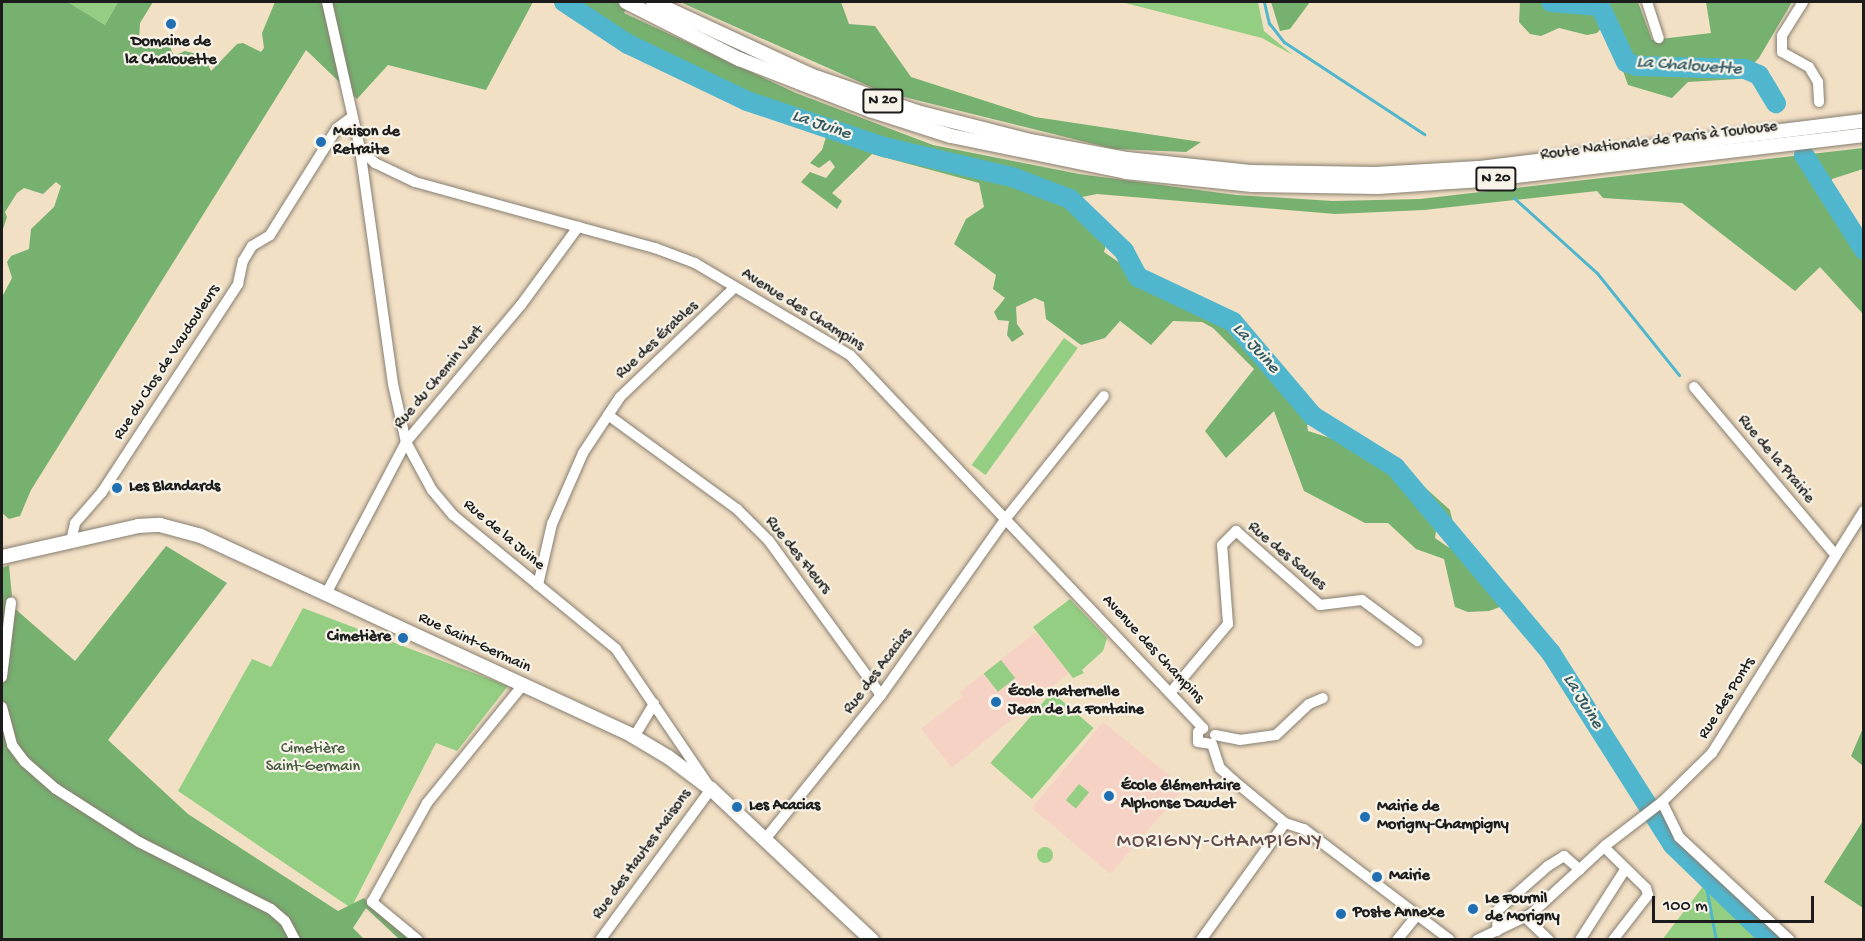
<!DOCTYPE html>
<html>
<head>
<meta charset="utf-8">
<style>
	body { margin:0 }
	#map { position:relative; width:1865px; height:941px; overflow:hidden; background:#f2e0c5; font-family:"Gochi Hand",sans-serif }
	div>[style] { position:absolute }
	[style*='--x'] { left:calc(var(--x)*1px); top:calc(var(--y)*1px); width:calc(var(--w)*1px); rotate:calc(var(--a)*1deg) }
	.built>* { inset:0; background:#f6d2c4 }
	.green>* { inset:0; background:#93ce82; transform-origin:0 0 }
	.round { border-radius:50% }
	.forest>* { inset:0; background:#76b170 }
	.stream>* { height:3px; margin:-1.5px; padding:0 1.5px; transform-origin:1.5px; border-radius:1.5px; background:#50b6ce }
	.river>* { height:20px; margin:-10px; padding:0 10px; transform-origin:10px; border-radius:10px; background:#50b6ce }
	.roads { filter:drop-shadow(0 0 2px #877e70) drop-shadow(0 0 2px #877e70) }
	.minor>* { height:10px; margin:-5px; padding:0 5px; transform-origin:5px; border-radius:5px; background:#fff }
	.major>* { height:14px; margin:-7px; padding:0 7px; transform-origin:7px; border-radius:7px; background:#fff }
	.dots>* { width:16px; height:16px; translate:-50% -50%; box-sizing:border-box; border:3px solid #f7f3e8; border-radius:50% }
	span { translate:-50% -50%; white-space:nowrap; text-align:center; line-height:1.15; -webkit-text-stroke:4.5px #f7f3e8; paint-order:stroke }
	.shield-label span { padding:2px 4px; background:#f7f3e8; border:2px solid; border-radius:4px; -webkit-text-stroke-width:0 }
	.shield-label { font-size:15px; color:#1c1c1c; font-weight:700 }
	.poi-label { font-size:16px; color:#1c1c1c; font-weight:700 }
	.left { translate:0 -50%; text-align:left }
	.right { translate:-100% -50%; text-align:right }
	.street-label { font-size:16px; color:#1c1c1c }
	.park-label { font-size:16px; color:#465a40 }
	.water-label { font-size:18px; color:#315a63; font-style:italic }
	.quarter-label { font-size:20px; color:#624b48; letter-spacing:1.5px }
	.frame { position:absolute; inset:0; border:3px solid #1c1c1c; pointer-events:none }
	.scale { position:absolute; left:1652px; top:896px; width:162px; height:27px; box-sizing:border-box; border:3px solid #1c1c1c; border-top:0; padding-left:8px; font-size:18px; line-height:21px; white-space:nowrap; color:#1c1c1c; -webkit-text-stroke:4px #f7f3e8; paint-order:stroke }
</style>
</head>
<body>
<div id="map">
	<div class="built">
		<i style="clip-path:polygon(1036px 632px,1069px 673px,1036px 699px,1032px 708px,1027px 707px,952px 768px,921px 729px,963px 696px,960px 692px)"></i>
		<i style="clip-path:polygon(1103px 722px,1175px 780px,1188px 784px,1110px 874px,1032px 808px)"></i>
	</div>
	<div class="green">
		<i style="clip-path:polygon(68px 2px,118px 2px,105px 25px)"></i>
		<i style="clip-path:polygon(1121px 2px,1258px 2px,1264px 31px,1293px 55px,1262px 38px)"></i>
		<i style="left:1064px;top:338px;width:17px;height:157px;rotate:36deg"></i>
		<i style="clip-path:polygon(1070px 599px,1107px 638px,1103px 651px,1082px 670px,1084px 673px,1073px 678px,1033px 627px)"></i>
		<i style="clip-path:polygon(303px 608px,508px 686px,457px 751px,436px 743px,351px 908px,178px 791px,252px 659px,271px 667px)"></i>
		<i style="left:1001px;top:660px;width:23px;height:22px;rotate:52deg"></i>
		<i style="left:1052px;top:692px;width:55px;height:94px;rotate:41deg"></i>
		<i style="left:1079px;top:784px;width:13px;height:21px;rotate:39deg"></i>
		<i class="round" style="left:1037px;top:847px;width:16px;height:16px"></i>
		<i style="clip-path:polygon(1711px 876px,1782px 939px,1662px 940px)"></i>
	</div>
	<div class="forest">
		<i style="clip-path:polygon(2px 2px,68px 2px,105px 25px,118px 2px,153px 2px,140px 23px,139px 42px,156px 49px,160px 45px,170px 47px,174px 56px,185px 51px,204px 56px,211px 71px,237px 44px,243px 43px,261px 52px,264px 48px,262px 33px,275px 2px,533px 2px,486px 90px,388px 65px,357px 99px,306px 50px,31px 490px,20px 516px,9px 519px,2px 513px,2px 297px,12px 278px,7px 262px,11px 256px,29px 249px,31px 229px,54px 207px,61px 186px,56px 182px,43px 194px,24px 188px,17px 193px,5px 212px,7px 217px,2px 232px)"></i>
		<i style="clip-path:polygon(552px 2px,629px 2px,624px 13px,796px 93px,933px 145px,1079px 174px,1236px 195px,1333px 201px,1420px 199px,1863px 148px,1863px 169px,1832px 179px,1827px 208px,1863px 245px,1863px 314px,1820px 267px,1795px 291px,1682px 203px,1603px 198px,1597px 191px,1424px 210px,1335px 214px,1097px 194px,1077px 198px,1085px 217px,1107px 241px,1104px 252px,1130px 270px,1146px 288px,1228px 323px,1265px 363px,1279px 368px,1317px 409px,1319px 416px,1307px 425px,1308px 431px,1391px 457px,1450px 510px,1453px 523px,1436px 531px,1435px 538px,1448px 547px,1478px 555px,1500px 600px,1500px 607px,1489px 611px,1468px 612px,1455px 607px,1444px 559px,1416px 549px,1388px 523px,1365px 523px,1304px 491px,1274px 411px,1226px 458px,1205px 431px,1254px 369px,1213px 328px,1202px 322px,1173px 321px,1151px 345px,1120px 321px,1105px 338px,1081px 345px,1046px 319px,1044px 302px,1035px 298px,1016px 307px,1017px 324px,1024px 334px,1012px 342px,1007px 335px,1009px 321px,998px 320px,994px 312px,1005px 298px,993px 289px,996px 275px,954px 244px,966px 219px,984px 207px,979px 183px,872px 154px,832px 193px,842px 201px,837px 209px,801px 182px,810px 172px,826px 178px,835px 167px,830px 160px,819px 168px,810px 163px,822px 150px,826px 137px,739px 104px,609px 39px)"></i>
		<i style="clip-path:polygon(680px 2px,841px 2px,849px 24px,875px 26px,911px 77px,1035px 117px,1201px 142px,1186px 152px,1114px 149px,880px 91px)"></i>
		<i style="clip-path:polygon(1271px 2px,1310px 2px,1290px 29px,1280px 31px)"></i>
		<i style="clip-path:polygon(1520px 2px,1638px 2px,1652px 40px,1711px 33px,1706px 2px,1792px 2px,1759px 58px,1738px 79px,1688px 82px,1672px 98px,1628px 85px,1606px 23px,1597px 33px,1587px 35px,1559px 28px,1541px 36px,1530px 34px,1519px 22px)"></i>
		<i style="clip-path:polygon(166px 546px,227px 583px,108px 740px,188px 814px,338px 911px,364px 898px,410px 939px,399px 939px,366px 908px,353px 928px,364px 939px,2px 940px,2px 568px,9px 565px,13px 607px,75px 661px)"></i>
		<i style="clip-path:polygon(1863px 728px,1863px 766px,1851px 756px)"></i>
		<i style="clip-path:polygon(1863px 821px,1863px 908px,1824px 882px)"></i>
	</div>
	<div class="stream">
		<i style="--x:1264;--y:2;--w:22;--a:77"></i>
		<i style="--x:1269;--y:23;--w:24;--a:52"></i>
		<i style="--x:1284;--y:42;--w:168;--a:33.3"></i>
		<i style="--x:1514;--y:198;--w:112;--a:42.1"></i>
		<i style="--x:1597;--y:273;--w:131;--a:51.2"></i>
		<i style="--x:1704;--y:876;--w:65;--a:79.4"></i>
	</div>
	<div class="river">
		<i style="--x:564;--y:2;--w:77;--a:33.3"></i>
		<i style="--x:628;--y:44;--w:132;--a:25.6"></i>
		<i style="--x:747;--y:101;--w:145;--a:18.6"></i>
		<i style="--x:884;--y:147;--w:131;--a:13.2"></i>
		<i style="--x:1012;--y:177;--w:62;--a:20.8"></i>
		<i style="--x:1070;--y:199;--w:75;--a:43.9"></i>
		<i style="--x:1124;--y:251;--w:30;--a:62"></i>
		<i style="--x:1138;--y:277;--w:105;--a:25.3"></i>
		<i style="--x:1233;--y:322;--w:123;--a:49.6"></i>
		<i style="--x:1313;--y:416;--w:97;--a:31.9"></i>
		<i style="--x:1395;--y:467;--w:243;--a:50"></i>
		<i style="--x:1551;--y:653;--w:227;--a:57.6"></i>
		<i style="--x:1673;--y:845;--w:136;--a:44.1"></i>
		<i style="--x:1551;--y:2;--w:49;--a:4.7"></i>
		<i style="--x:1600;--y:6;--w:62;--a:65.1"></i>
		<i style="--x:1626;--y:62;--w:12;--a:20"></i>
		<i style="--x:1637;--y:66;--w:108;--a:1.6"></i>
		<i style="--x:1745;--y:69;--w:15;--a:23"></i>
		<i style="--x:1759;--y:75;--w:33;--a:59"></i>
		<i style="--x:1804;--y:155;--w:112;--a:57.7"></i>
	</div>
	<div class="roads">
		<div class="minor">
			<i style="--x:327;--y:2;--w:151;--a:77.3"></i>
			<i style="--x:360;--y:149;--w:21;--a:43"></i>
			<i style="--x:375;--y:163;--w:44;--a:25.4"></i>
			<i style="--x:415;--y:182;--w:249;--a:15.4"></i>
			<i style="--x:655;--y:248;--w:43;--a:20.6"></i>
			<i style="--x:695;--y:263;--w:180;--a:30.7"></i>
			<i style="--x:850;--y:355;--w:514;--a:46.58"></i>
			<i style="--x:1647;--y:2;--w:38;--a:72"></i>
			<i style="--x:1803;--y:2;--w:40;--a:122"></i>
			<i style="--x:1782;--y:36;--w:16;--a:90"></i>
			<i style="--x:1782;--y:52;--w:31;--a:29"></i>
			<i style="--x:1809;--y:67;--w:17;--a:59"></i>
			<i style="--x:1818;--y:82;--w:20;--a:87"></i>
			<i style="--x:360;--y:149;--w:237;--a:82"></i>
			<i style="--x:393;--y:384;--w:59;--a:77.4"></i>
			<i style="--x:406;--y:442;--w:55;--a:61.6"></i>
			<i style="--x:432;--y:490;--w:33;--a:50"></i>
			<i style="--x:453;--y:515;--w:211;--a:39.4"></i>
			<i style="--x:616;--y:649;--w:169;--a:55.8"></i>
			<i style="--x:711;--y:789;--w:187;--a:126.3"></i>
			<i style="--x:1694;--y:387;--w:217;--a:49.9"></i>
			<i style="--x:608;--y:415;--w:160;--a:36.1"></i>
			<i style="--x:737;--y:509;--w:45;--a:45"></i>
			<i style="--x:769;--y:541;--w:190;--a:54"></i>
			<i style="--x:71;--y:541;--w:18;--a:-77"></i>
			<i style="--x:75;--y:523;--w:41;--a:-48.9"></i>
			<i style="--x:102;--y:492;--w:249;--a:-56.8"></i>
			<i style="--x:238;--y:284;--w:24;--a:-78"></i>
			<i style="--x:243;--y:261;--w:17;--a:-59"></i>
			<i style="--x:252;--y:246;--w:21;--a:-31"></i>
			<i style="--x:270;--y:235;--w:126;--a:-57.9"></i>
			<i style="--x:337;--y:128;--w:19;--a:-36"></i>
			<i style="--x:538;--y:585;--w:63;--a:-77.1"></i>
			<i style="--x:552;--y:524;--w:77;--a:-66.4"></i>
			<i style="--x:583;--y:453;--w:67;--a:-56.5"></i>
			<i style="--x:620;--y:397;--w:159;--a:-43.7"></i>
			<i style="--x:327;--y:592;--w:170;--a:-62.2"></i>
			<i style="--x:406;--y:442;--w:179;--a:-50"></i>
			<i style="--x:521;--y:305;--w:97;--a:-53.8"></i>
			<i style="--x:2;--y:677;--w:75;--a:-83.1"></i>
			<i style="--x:1171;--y:692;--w:89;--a:-50"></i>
			<i style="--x:1228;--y:624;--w:79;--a:-94.3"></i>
			<i style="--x:1222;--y:545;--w:20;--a:-45"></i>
			<i style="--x:1236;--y:531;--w:112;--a:41.4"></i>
			<i style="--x:1320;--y:605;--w:42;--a:-6.8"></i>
			<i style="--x:1362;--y:600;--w:69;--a:36.7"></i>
			<i style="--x:2;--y:707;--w:39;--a:75"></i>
			<i style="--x:12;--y:745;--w:21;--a:53"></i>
			<i style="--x:25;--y:762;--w:41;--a:41.1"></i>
			<i style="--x:56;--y:789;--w:98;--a:32.6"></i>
			<i style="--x:139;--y:842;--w:148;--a:26.9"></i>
			<i style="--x:271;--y:909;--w:18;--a:41"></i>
			<i style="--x:285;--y:921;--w:21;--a:62"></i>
			<i style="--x:1203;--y:728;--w:6;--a:141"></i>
			<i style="--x:1198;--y:732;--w:10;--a:90"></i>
			<i style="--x:1198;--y:742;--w:14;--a:8"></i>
			<i style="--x:1215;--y:735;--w:25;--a:11"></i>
			<i style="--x:1240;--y:740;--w:36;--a:-8"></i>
			<i style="--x:1276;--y:735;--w:45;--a:-43.2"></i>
			<i style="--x:1309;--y:704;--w:15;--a:-23"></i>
			<i style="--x:634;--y:737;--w:39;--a:-59"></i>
			<i style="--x:1212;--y:744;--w:25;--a:72"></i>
			<i style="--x:1220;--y:768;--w:18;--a:43"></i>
			<i style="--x:1233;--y:780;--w:67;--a:39.6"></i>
			<i style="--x:1285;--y:823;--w:20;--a:18"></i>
			<i style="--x:1304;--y:829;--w:183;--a:37.2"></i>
			<i style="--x:1662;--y:802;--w:39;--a:64"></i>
			<i style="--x:1679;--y:837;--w:151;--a:42.9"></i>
			<i style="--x:766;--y:838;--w:184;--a:-51.2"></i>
			<i style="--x:881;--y:695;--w:218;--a:-54.7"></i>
			<i style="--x:1007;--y:517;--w:155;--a:-51.3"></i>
			<i style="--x:1604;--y:847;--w:59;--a:44.3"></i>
			<i style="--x:1646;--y:888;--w:7;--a:74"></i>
			<i style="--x:1648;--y:895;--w:57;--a:127.9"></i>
			<i style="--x:1525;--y:917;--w:33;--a:44"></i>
			<i style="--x:1497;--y:931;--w:21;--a:-87"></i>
			<i style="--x:1498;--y:910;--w:67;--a:-41.3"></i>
			<i style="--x:1548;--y:866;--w:19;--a:-32"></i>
			<i style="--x:1564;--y:856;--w:21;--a:41"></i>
			<i style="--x:418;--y:940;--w:60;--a:-140.4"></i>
			<i style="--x:372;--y:902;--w:113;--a:-60.9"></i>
			<i style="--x:427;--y:803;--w:152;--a:-50.9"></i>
			<i style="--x:1201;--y:940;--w:144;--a:-54.3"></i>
			<i style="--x:1397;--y:940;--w:32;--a:-51"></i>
			<i style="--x:1477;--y:940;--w:60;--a:-25.7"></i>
			<i style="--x:1531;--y:914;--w:102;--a:-42.6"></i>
			<i style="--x:1606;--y:845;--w:71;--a:-37.5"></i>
			<i style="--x:1662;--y:802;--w:70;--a:-44.4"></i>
			<i style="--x:1712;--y:753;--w:286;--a:-57.9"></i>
			<i style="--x:1580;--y:940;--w:85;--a:-57.4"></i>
		</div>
		<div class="major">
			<i style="--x:626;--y:2;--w:127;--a:26.8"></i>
			<i style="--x:739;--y:59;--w:141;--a:21.3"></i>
			<i style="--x:870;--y:110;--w:85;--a:17.8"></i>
			<i style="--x:951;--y:136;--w:179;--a:11.6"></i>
			<i style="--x:1126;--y:172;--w:127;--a:5.9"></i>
			<i style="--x:1252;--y:185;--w:126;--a:0.9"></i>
			<i style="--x:1378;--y:187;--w:104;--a:-3.9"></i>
			<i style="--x:1482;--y:180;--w:385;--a:-6.7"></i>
			<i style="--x:653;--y:2;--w:173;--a:24.9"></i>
			<i style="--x:810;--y:75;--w:113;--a:19.1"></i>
			<i style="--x:917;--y:112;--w:117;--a:14.4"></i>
			<i style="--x:1030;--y:141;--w:99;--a:10.5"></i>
			<i style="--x:1127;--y:159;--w:124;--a:6"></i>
			<i style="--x:1250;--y:172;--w:125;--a:0.9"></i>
			<i style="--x:1375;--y:174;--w:104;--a:-3.3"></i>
			<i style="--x:1479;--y:168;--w:388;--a:-7"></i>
			<i style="--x:2;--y:557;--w:139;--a:-12.8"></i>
			<i style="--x:138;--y:526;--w:22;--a:-3"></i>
			<i style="--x:160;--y:525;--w:42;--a:15"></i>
			<i style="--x:201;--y:536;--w:474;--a:24.8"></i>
			<i style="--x:631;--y:735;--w:43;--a:30.7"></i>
			<i style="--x:668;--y:757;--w:54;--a:36.7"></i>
			<i style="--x:711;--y:789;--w:221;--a:43.2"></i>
		</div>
	</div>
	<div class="dots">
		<i style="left:171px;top:24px;background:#1f6fb2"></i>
		<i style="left:321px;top:142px;background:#1f6fb2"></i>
		<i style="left:117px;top:488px;background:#1f6fb2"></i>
		<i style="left:403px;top:638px;background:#1f6fb2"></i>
		<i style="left:996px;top:702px;background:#1f6fb2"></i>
		<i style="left:1109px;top:796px;background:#1f6fb2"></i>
		<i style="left:737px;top:807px;background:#1f6fb2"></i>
		<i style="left:1365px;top:817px;background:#1f6fb2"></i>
		<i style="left:1377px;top:877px;background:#1f6fb2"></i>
		<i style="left:1473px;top:909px;background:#1f6fb2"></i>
		<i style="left:1341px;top:914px;background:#1f6fb2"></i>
	</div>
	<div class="shield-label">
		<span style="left:883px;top:101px">N 20</span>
		<span style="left:1496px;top:179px">N 20</span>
	</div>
	<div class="poi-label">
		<span style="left:171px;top:52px">Domaine de<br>la Chalouette</span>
		<span class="left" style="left:333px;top:142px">Maison de<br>Retraite</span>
		<span class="left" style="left:129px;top:488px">Les Blandards</span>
		<span class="right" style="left:391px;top:638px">Cimetière</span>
		<span class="left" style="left:1008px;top:702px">École maternelle<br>Jean de La Fontaine</span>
		<span class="left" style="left:1121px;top:796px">École élémentaire<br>Alphonse Daudet</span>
		<span class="left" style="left:749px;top:807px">Les Acacias</span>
		<span class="left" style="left:1377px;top:817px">Mairie de<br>Morigny-Champigny</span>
		<span class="left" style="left:1389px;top:877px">Mairie</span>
		<span class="left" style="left:1485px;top:909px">Le Fournil<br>de Morigny</span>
		<span class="left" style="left:1353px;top:914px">Poste Annexe</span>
	</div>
	<div class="street-label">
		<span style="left:1659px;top:142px;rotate:-7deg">Route Nationale de Paris à Toulouse</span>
		<span style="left:802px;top:311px;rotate:32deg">Avenue des Champins</span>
		<span style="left:658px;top:341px;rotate:-43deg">Rue des Érables</span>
		<span style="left:168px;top:363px;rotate:-57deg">Rue du Clos de Vaudouleurs</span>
		<span style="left:440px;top:378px;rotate:-50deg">Rue du Chemin Vert</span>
		<span style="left:1775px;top:460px;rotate:50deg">Rue de la Prairie</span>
		<span style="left:503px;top:536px;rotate:40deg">Rue de la Juine</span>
		<span style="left:797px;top:556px;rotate:51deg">Rue des Fleurs</span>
		<span style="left:1286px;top:557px;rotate:40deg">Rue des Saules</span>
		<span style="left:474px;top:644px;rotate:25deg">Rue Saint-Germain</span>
		<span style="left:1152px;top:650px;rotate:47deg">Avenue des Champins</span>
		<span style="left:879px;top:672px;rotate:-53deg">Rue des Acacias</span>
		<span style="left:1728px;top:699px;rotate:-58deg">Rue des Ponts</span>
		<span style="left:643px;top:855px;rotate:-54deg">Rue des Hautes Maisons</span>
	</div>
	<div class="park-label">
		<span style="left:313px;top:759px">Cimetière<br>Saint-Germain</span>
	</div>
	<div class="water-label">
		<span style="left:1689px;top:67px;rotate:4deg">La Chalouette</span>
		<span style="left:821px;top:126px;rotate:19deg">La Juine</span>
		<span style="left:1255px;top:349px;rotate:48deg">La Juine</span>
		<span style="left:1582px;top:702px;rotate:58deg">La Juine</span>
	</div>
	<div class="quarter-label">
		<span style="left:1220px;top:842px">MORIGNY-CHAMPIGNY</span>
	</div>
	<div class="frame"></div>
	<div class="scale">100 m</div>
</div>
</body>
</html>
